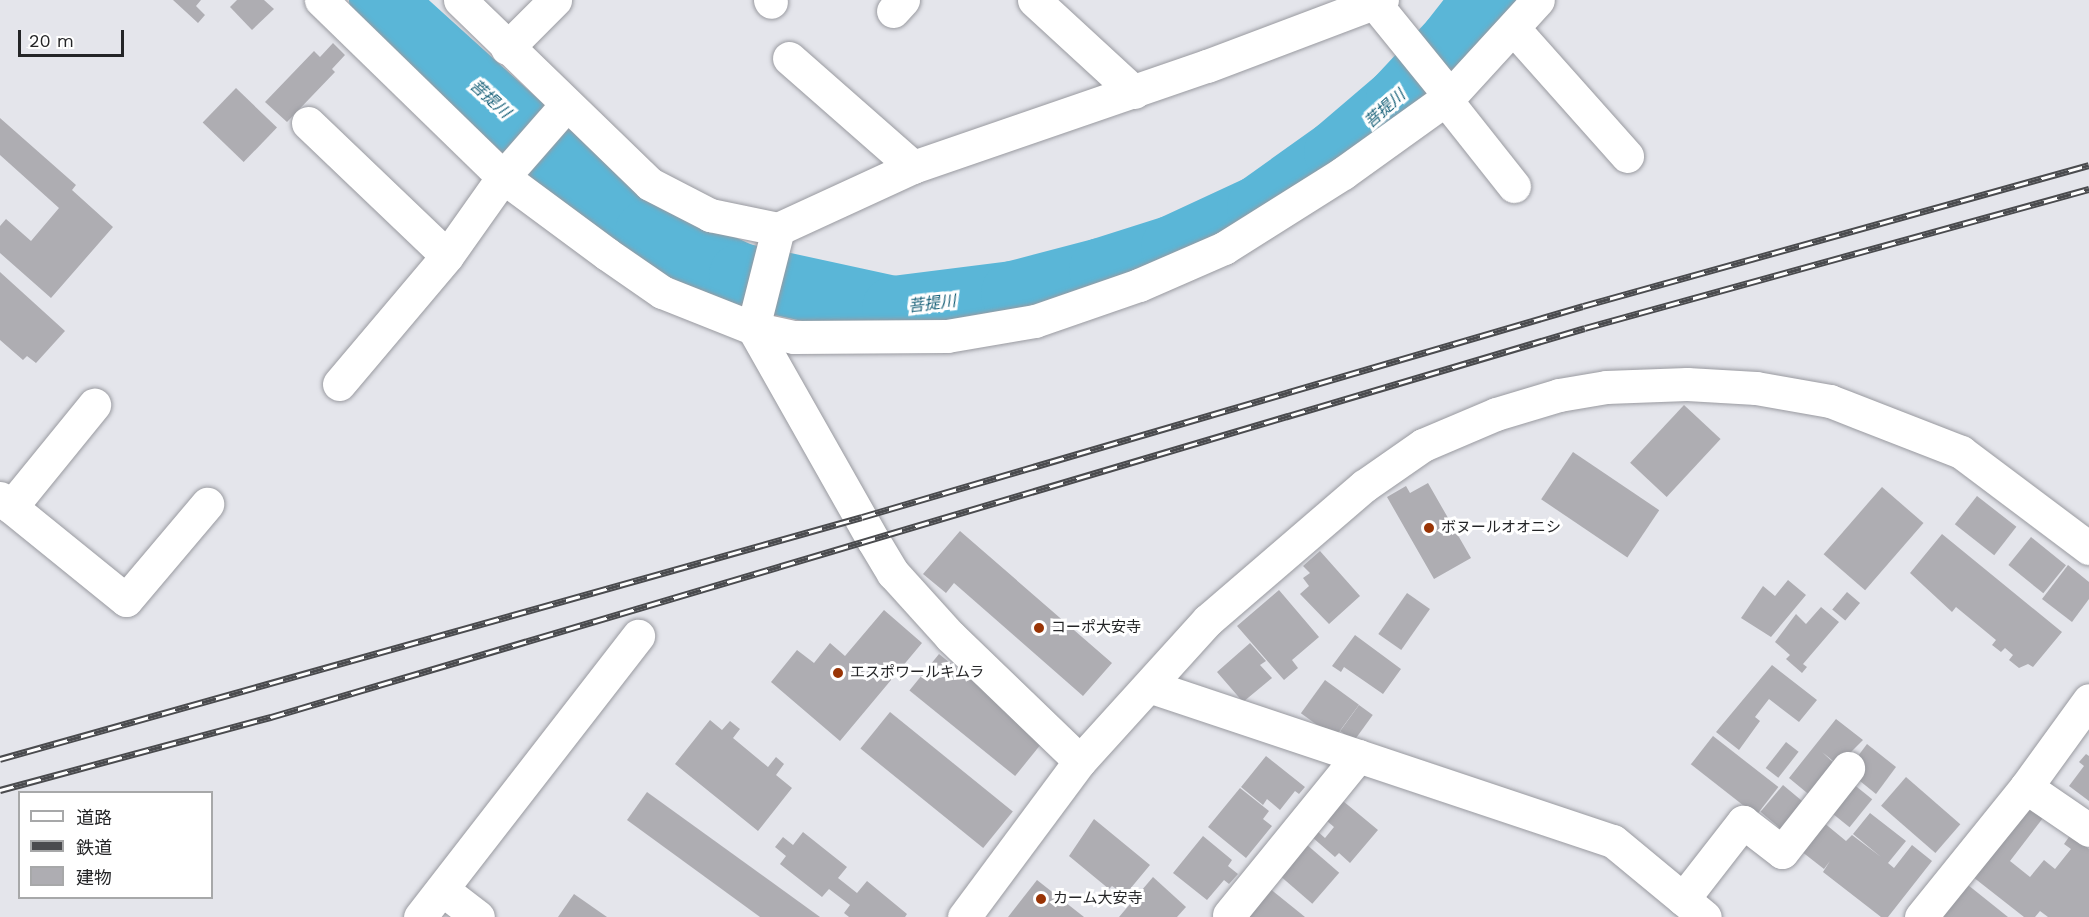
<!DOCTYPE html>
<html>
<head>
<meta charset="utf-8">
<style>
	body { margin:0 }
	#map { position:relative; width:2089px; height:917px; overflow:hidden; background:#e4e5eb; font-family:"Work Sans","Noto Sans JP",sans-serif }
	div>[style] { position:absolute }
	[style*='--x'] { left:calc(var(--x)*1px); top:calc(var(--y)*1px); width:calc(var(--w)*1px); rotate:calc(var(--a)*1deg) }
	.river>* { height:64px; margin:-32px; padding:0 32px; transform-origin:32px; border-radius:32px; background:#5ab6d7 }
	.building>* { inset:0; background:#aeadb2; transform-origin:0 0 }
	.roads { filter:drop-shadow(0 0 2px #999aa0) drop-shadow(0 0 2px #999aa0) }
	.street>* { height:33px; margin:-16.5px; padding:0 16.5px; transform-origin:16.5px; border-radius:16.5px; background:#fff }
	.secondary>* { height:33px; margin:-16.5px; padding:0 16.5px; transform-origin:16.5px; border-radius:16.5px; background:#fff }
	.rail>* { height:7px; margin-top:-3.5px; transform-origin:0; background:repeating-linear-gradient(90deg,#fff 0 14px,#4a4b4e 0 28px); box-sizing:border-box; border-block:2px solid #4a4b4e }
	.dots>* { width:16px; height:16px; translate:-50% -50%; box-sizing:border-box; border:3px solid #fff; border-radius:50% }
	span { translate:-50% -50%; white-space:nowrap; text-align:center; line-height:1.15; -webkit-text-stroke:6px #fff; paint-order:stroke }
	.poi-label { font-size:15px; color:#242527 }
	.left { translate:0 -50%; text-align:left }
	.water-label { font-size:16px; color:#165f77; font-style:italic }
	.legend { position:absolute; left:18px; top:791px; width:195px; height:108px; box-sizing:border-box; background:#fff; border:2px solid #a7a8a9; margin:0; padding:8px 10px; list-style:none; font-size:18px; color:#242527 }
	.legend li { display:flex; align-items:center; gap:12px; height:30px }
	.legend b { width:30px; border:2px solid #a7a8a9 }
	.scale { position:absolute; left:18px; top:30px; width:106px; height:27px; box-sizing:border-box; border:3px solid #242527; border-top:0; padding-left:8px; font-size:18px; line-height:21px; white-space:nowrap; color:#242527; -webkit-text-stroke:4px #fff; paint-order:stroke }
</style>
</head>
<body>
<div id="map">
	<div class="river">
		<i style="--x:381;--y:0;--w:240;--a:42.1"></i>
		<i style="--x:559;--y:161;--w:113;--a:38.9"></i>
		<i style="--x:647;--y:232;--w:103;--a:24.6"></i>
		<i style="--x:741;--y:275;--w:157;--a:12.2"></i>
		<i style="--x:894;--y:308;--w:120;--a:-7.2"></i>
		<i style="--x:1013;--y:293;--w:91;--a:-14.6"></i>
		<i style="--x:1101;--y:270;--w:76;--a:-17.7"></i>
		<i style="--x:1173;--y:247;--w:95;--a:-24.9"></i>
		<i style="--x:1259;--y:207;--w:95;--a:-35.5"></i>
		<i style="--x:1336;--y:152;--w:82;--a:-40.5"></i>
		<i style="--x:1398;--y:99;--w:79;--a:-47"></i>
		<i style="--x:1452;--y:41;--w:52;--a:-52"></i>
	</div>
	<div class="building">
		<i style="clip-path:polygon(173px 0,201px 0,196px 6px,205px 15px,198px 23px)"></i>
		<i style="clip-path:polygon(237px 0,264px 0,274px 9px,252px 30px,230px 7px)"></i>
		<i style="clip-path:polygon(333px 43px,345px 55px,332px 69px,335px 72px,287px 122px,265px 102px,314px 51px,320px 57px)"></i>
		<i style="left:236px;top:88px;width:57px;height:48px;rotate:44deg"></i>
		<i style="clip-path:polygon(0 118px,76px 185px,72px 190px,113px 227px,51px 298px,0 253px,0 226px,6px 219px,31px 241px,59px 208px,0 155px)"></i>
		<i style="clip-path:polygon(0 272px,65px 331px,36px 363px,27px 356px,23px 360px,0 340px)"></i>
		<i style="left:1684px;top:405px;width:50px;height:79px;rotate:43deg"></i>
		<i style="left:1573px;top:452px;width:104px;height:57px;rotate:34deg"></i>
		<i style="clip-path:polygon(1428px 483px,1471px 558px,1434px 579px,1387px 497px,1406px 486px,1410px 493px)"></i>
		<i style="left:1882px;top:487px;width:55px;height:89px;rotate:41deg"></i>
		<i style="left:1977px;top:496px;width:50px;height:36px;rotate:38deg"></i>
		<i style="clip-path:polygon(960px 531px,1112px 663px,1083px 696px,954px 583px,946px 593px,923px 574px)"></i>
		<i style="clip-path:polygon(1942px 534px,2062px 632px,2033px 667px,2028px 664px,2019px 668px,2009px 660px,2013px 655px,2005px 648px,2001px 652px,1992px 645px,1996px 640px,1956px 607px,1952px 612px,1910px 573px)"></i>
		<i style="left:2031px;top:537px;width:45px;height:36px;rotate:39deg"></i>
		<i style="clip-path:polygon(1320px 551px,1360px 596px,1329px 624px,1300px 594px,1309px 586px,1303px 578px,1310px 573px,1303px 566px)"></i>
		<i style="clip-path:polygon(2068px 565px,2089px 582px,2089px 599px,2072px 622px,2042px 599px)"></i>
		<i style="clip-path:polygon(1788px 580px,1806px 595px,1771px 637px,1741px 618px,1763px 586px,1775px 596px)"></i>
		<i style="clip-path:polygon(1279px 590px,1319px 637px,1292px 660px,1298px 668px,1284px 680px,1237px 626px)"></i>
		<i style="left:1847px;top:592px;width:17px;height:23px;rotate:40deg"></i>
		<i style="left:1407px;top:593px;width:28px;height:50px;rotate:35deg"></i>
		<i style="clip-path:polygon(1821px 607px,1839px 622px,1803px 664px,1807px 667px,1802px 673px,1786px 659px,1790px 655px,1775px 642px,1796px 614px,1806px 624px)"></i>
		<i style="clip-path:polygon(884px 610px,922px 643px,840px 741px,771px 682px,797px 650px,814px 663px,830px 643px,845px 656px)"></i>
		<i style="clip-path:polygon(1355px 635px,1401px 669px,1383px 694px,1344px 667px,1341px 672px,1332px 666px)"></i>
		<i style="clip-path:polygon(1250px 643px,1266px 661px,1260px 665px,1272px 678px,1243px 702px,1217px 672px)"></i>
		<i style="left:939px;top:654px;width:136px;height:47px;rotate:39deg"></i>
		<i style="clip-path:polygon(1772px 665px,1817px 700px,1799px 722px,1769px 699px,1755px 717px,1760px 721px,1739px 750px,1716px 732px)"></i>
		<i style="left:1325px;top:680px;width:42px;height:41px;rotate:36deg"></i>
		<i style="left:1359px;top:705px;width:17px;height:32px;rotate:36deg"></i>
		<i style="left:890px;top:712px;width:158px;height:47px;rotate:39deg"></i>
		<i style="clip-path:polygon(1836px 719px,1863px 740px,1838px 765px,1822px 752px,1837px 766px,1812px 797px,1789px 778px)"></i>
		<i style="clip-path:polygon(710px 720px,722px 730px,730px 721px,740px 729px,733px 738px,768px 767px,776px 757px,784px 764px,776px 775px,792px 788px,758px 831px,675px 764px)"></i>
		<i style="left:1713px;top:736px;width:83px;height:36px;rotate:38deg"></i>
		<i style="left:1786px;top:742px;width:16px;height:33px;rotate:38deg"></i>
		<i style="clip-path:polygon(1867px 744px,1896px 767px,1876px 794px,1855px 777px,1855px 760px)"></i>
		<i style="clip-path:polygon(2086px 754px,2089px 756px,2089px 801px,2069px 786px,2084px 766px,2079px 762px)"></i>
		<i style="clip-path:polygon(1266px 756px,1305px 787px,1299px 794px,1295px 791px,1280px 810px,1267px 799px,1263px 805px,1241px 787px)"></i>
		<i style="left:1906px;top:777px;width:72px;height:38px;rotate:41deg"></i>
		<i style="left:1852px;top:783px;width:26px;height:36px;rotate:39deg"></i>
		<i style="left:1783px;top:785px;width:30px;height:35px;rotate:40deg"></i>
		<i style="clip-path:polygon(1240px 788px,1269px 811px,1263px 819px,1272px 826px,1246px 858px,1208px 827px)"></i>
		<i style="clip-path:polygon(647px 792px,820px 917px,760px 917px,627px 820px)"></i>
		<i style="clip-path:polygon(1343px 801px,1378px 830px,1350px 863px,1339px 853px,1335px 857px,1312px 837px,1317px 831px,1325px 838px,1334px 827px,1327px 821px)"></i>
		<i style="clip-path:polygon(2031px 803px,2046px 814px,2010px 861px,2030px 877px,2044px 860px,2055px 869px,2071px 849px,2064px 844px,2071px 834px,2089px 849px,2089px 917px,2048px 917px,2040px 911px,2035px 917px,2024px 917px,1973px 877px)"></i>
		<i style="clip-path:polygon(1870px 813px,1906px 841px,1888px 863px,1894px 868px,1912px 845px,1932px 861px,1888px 917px,1881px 917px,1823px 872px,1830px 861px,1824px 869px,1801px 851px,1823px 822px,1846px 841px,1852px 835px,1881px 857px,1853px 834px)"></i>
		<i style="clip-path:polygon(1094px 819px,1150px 865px,1125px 895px,1112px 886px,1109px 889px,1069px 856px)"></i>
		<i style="clip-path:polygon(803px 832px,847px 867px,838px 878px,857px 893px,867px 881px,907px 914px,905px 917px,849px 917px,844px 913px,850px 905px,829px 889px,822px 897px,780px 864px,786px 856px,775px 847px,783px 837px,793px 845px)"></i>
		<i style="clip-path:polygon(1203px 836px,1232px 860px,1228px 866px,1238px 874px,1229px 884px,1224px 880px,1207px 900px,1173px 873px)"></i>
		<i style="left:1306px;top:844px;width:44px;height:41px;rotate:41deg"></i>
		<i style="clip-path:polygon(1153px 877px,1186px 907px,1177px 917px,1119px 917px)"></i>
		<i style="clip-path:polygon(1037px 880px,1084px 917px,1008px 917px)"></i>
		<i style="clip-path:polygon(1968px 885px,2008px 917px,1941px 917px)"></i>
		<i style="clip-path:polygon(1269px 888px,1305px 917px,1245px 917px)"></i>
		<i style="clip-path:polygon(574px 894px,607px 917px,558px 917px)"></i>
	</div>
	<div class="roads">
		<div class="street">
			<i style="--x:321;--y:0;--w:254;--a:44.2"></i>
			<i style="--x:503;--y:177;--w:129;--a:36.5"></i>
			<i style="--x:607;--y:254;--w:67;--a:34.6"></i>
			<i style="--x:662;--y:292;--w:98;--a:21.6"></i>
			<i style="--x:753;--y:328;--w:42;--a:12.4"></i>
			<i style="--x:794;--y:337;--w:153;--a:-0.4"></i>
			<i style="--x:947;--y:336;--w:89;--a:-9.7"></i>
			<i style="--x:1035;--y:321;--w:110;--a:-19.1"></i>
			<i style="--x:1139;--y:285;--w:93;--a:-23.5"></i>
			<i style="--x:1224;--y:248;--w:141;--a:-32.2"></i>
			<i style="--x:1343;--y:173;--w:132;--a:-35.7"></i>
			<i style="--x:1450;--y:96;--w:130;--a:-47.5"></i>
			<i style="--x:460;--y:0;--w:264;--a:44.1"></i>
			<i style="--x:650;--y:184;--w:68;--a:27.3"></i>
			<i style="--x:710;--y:215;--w:69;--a:11.6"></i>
			<i style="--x:778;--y:229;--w:149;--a:-24.7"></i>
			<i style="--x:913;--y:167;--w:311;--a:-19"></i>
			<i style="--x:1207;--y:66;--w:187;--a:-20.7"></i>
			<i style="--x:770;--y:0;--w:2;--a:63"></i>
			<i style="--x:1034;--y:0;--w:136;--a:42.6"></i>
			<i style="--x:1372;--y:0;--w:124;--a:50.9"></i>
			<i style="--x:893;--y:11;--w:15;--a:-48"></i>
			<i style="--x:1514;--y:29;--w:170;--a:48.3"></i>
			<i style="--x:507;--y:48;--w:68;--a:-45"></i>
			<i style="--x:789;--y:58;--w:165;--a:41.3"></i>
			<i style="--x:1445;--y:99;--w:111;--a:51.6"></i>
			<i style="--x:308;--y:123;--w:192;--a:43.7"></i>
			<i style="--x:778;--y:229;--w:102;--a:104.2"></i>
			<i style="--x:753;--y:328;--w:244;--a:60.5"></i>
			<i style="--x:873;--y:540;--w:39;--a:59"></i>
			<i style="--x:893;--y:573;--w:85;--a:47.9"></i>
			<i style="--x:950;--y:636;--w:180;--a:43.9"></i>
			<i style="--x:1080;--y:761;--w:190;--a:-47.8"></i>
			<i style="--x:1208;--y:620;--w:206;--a:-40.7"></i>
			<i style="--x:1364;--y:486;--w:72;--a:-34.8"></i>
			<i style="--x:1423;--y:445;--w:79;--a:-23"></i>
			<i style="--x:1496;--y:414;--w:66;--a:-16.8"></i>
			<i style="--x:1559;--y:395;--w:48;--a:-9.7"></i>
			<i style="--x:1606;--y:387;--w:81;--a:-2.1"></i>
			<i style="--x:1687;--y:384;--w:69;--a:3.3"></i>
			<i style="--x:1756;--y:388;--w:75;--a:10"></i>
			<i style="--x:1830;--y:401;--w:141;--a:21.3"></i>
			<i style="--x:1961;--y:452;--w:160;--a:36.9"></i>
			<i style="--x:339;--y:384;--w:167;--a:-49.8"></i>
			<i style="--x:447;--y:256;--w:97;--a:-54.7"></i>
			<i style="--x:503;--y:177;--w:96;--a:-48.8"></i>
			<i style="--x:0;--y:498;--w:162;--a:39"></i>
			<i style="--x:126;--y:600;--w:126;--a:-49.8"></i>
			<i style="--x:11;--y:507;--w:132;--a:-50.9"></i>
			<i style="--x:1149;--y:686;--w:489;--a:18.5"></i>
			<i style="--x:1613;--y:841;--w:119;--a:39.6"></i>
			<i style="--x:2026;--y:787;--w:76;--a:34.3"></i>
			<i style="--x:443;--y:890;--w:44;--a:37.6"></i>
			<i style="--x:1683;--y:899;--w:98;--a:-52.1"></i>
			<i style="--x:1743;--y:822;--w:49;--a:37.6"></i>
			<i style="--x:1782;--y:852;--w:107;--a:-51.8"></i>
			<i style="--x:1229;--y:915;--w:205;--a:-50.9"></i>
			<i style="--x:420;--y:917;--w:356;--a:-52.2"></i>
			<i style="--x:1921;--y:917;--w:167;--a:-51.1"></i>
			<i style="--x:2026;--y:787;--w:107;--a:-54.1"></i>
		</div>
		<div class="secondary">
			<i style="--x:964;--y:917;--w:194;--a:-53.4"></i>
		</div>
	</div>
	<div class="rail">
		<i style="--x:0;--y:759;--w:895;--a:-15.68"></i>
		<i style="--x:862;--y:517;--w:751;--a:-16.31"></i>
		<i style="--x:1583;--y:306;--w:525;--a:-15.57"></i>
		<i style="--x:0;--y:790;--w:281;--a:-15.1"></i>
		<i style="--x:271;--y:717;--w:1370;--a:-16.49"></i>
		<i style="--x:1585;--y:328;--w:523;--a:-15.42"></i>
	</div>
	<div class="dots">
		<i style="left:1429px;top:528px;background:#993405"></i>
		<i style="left:1039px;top:628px;background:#993405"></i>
		<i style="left:838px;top:673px;background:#993405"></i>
		<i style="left:1041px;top:899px;background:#993405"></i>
	</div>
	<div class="poi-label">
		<span class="left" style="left:1441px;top:528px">ボヌールオオニシ</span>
		<span class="left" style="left:1051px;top:628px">コーポ大安寺</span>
		<span class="left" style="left:850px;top:673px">エスポワールキムラ</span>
		<span class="left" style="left:1053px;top:899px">カーム大安寺</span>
	</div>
	<div class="water-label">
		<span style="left:490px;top:99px;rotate:42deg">菩提川</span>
		<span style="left:1385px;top:109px;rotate:-42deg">菩提川</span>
		<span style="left:932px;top:304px;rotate:-7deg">菩提川</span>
	</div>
	<ul class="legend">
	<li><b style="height:8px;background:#fff"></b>道路</li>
	<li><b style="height:8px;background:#4a4b4e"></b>鉄道</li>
	<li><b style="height:16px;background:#aeadb2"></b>建物</li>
	</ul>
	<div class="scale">20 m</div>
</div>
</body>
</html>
